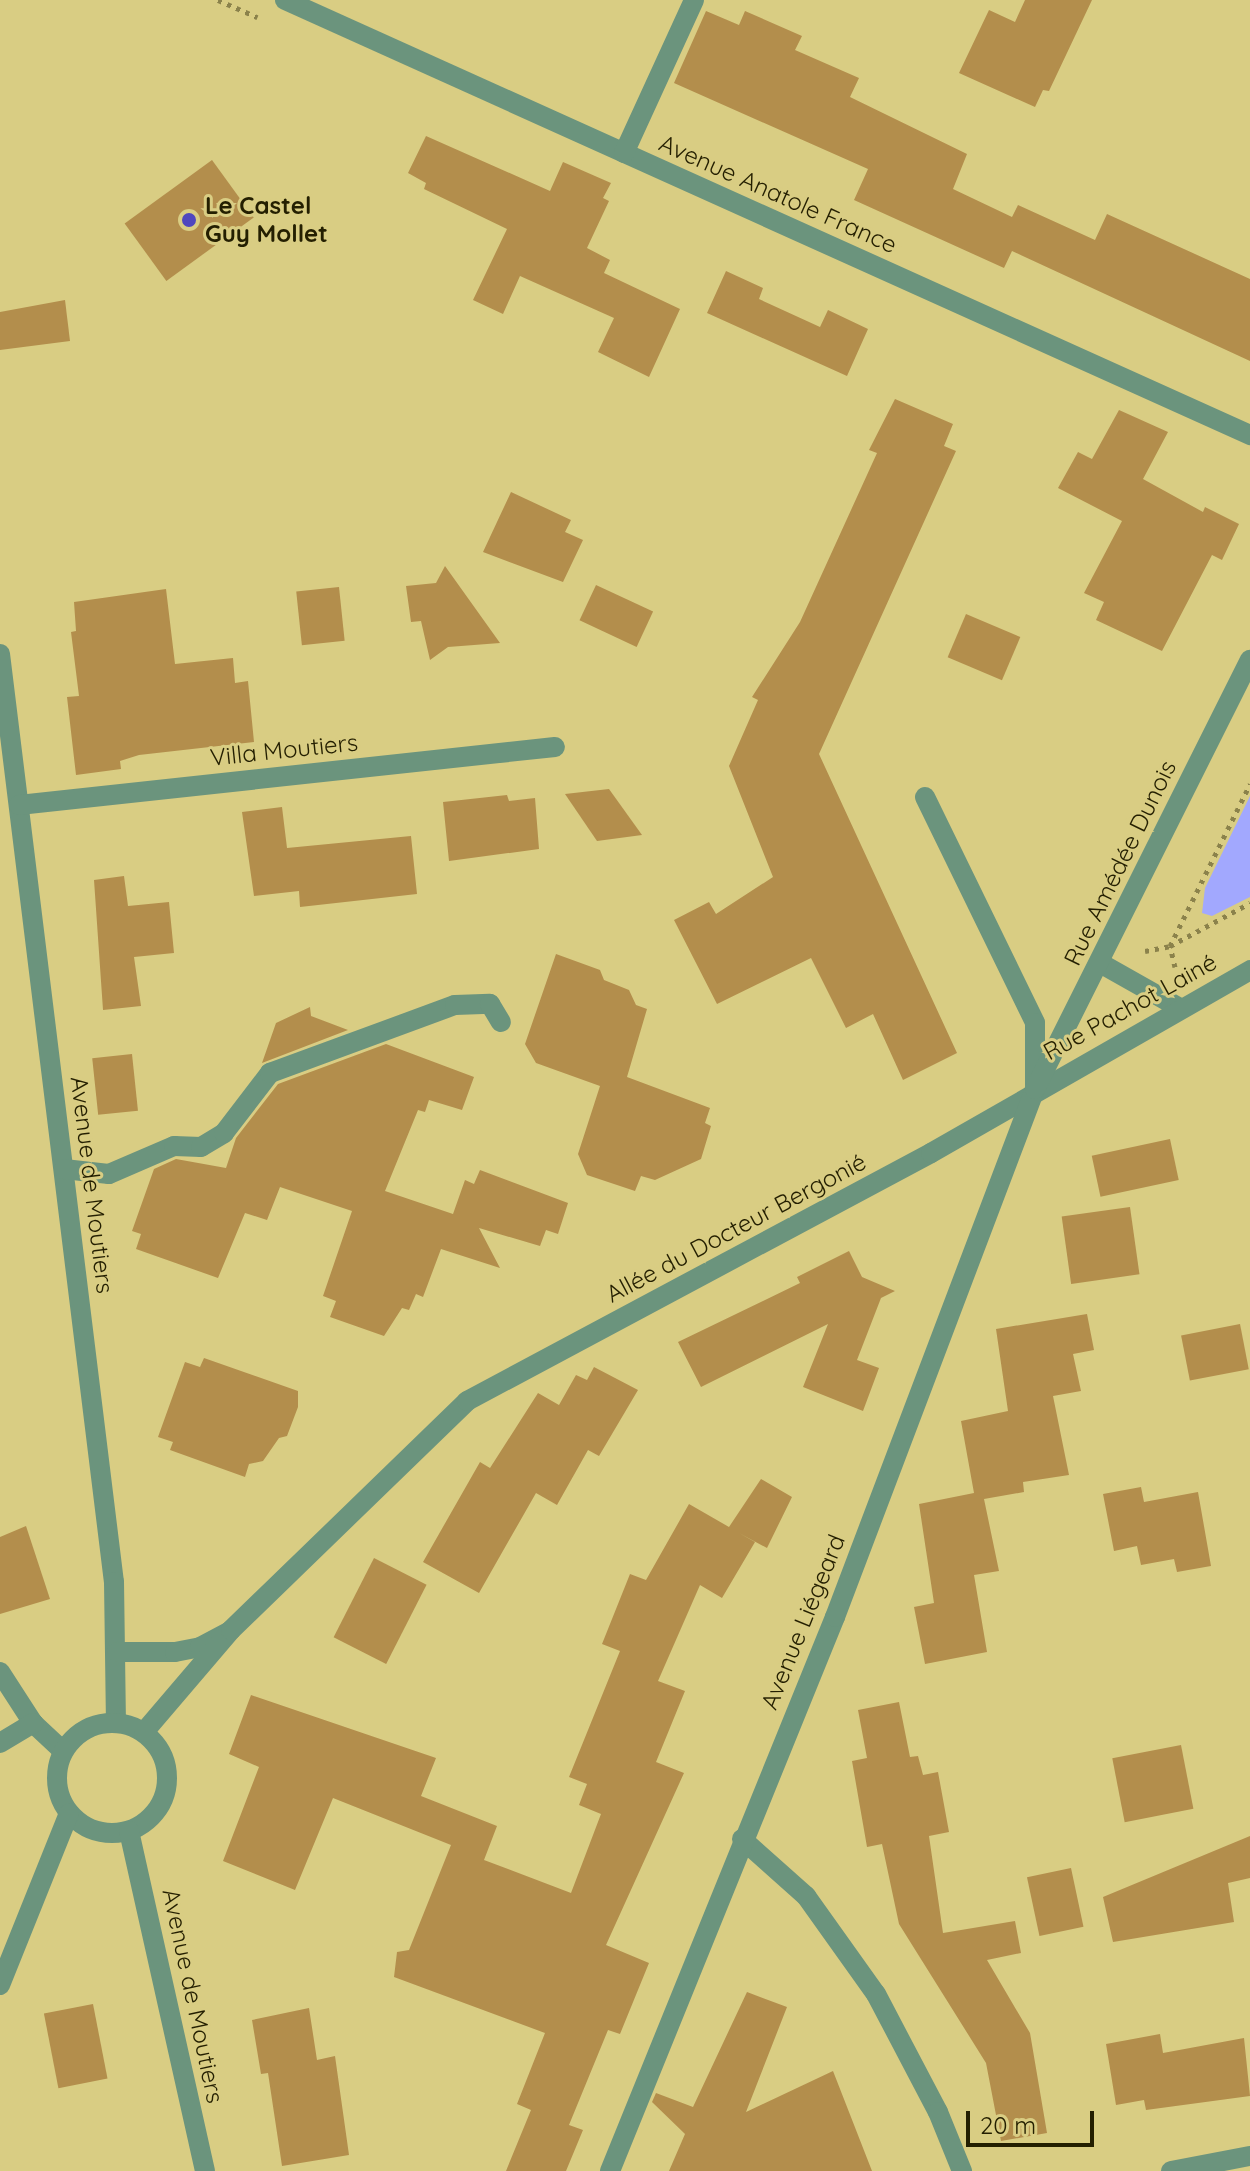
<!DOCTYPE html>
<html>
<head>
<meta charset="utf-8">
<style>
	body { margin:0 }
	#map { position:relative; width:1250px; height:2171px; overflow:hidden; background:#d9cd83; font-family:Quicksand,sans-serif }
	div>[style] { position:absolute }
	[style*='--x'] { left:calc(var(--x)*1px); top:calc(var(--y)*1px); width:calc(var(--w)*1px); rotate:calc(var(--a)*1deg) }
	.green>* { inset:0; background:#a2a8fe }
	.building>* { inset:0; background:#b38e4c; transform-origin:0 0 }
	.path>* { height:5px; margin-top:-2.5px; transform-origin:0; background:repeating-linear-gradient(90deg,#8b824b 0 4px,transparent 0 10px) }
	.minor>* { height:20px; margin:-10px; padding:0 10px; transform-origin:10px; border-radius:10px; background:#6b947d }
	.minor>.ring { margin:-10px; padding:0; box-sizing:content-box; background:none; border:20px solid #6b947d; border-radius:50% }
	.dots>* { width:22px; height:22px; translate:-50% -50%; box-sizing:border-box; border:4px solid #d9cd83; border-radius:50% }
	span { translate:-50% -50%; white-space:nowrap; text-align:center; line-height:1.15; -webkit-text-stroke:6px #d9cd83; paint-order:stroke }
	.street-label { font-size:24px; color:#241f01 }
	.poi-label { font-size:24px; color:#241f01; font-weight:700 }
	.left { translate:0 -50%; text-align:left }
	.scale { position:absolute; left:966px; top:2111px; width:128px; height:36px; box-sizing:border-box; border:4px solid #241f01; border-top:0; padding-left:10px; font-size:24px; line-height:28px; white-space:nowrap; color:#241f01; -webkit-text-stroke:6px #d9cd83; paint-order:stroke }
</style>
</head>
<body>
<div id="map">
	<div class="green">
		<i style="clip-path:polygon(1250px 796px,1250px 897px,1212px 916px,1202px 913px,1205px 888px)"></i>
	</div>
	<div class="building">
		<i style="clip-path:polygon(1025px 0,1092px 0,1049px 91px,1043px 90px,1035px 107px,959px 73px,989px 10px,1015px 22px)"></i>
		<i style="clip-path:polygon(706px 11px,739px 25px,745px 11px,802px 36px,795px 50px,859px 78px,850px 97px,967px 154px,953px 189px,1012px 217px,1018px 205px,1095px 240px,1107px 214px,1250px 279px,1250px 361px,1012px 251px,1004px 268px,854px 200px,868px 169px,674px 83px)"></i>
		<i style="clip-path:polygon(426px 136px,550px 191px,563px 162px,611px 183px,603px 198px,609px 201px,587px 248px,610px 260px,604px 273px,680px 309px,649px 377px,598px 352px,614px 318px,520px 276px,503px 314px,473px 300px,507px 229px,424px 189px,426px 183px,408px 173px)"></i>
		<i style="left:212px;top:160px;width:71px;height:108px;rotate:54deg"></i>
		<i style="clip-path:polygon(726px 271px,763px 288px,759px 299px,820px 327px,828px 310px,868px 329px,847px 376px,707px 313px)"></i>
		<i style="clip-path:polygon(65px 300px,70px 341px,0 350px,0 312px)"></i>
		<i style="clip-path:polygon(895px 399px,953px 424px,944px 446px,956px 451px,819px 754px,957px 1053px,903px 1080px,873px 1014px,846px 1028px,811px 958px,717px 1004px,674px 920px,709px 902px,716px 914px,773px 877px,729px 766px,758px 700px,752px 697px,800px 622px,877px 453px,869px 450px)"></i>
		<i style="clip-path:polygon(1119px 410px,1168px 432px,1143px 479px,1203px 512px,1205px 507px,1239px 524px,1222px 560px,1212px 555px,1162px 651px,1096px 620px,1104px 602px,1084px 593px,1122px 521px,1058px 488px,1078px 452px,1092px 459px)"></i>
		<i style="clip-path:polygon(511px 492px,571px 520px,565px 532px,583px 540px,563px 582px,483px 552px)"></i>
		<i style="clip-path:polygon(445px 566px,500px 643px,448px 647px,430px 660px,421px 621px,411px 622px,406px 586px,436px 583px)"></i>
		<i style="left:596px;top:585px;width:63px;height:39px;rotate:25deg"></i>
		<i style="left:339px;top:587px;width:54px;height:43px;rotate:84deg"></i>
		<i style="clip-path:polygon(166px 589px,175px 664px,233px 658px,235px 683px,248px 681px,254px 742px,139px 755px,120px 761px,121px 769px,76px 775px,67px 697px,79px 696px,71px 632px,76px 631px,74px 602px)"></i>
		<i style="left:966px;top:614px;width:59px;height:47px;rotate:23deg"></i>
		<i style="clip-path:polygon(609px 789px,642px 835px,597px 841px,565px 794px)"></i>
		<i style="clip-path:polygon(507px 795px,509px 801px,535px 798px,539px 849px,449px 861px,443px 802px)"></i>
		<i style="clip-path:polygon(282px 807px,287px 848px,411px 836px,417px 894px,300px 907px,299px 891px,254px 896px,242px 812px)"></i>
		<i style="clip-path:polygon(124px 876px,128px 906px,169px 902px,174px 953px,134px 957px,141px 1006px,103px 1010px,94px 880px)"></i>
		<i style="clip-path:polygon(556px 954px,600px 970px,604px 980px,629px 990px,636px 1005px,647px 1009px,627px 1077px,710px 1108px,705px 1123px,711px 1126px,701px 1159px,655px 1180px,641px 1176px,635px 1191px,587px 1175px,578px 1154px,600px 1086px,536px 1063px,525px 1044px)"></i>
		<i style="clip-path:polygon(310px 1007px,311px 1016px,348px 1030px,262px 1063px,276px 1023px)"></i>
		<i style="clip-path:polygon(386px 1044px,474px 1077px,462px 1110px,429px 1100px,425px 1112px,418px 1110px,385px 1191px,453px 1214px,465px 1180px,474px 1184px,480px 1170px,568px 1203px,558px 1234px,546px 1230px,540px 1246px,479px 1228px,500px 1268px,441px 1249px,423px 1297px,416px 1294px,409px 1310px,402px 1308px,384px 1336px,330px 1317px,336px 1301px,323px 1296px,352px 1211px,280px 1187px,267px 1220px,245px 1213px,218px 1278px,136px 1249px,141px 1234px,132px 1231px,154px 1169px,176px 1159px,226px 1168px,236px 1138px,278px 1084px)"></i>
		<i style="left:132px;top:1054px;width:57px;height:40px;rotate:84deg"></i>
		<i style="left:1170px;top:1139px;width:42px;height:80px;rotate:78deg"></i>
		<i style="left:1130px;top:1207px;width:68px;height:69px;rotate:82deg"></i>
		<i style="clip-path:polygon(849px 1251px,862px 1277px,895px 1291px,881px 1298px,857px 1360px,879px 1368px,863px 1411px,803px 1387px,828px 1324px,701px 1387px,678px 1342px,800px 1283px,797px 1277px)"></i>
		<i style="clip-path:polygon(1087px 1314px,1094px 1350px,1073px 1354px,1081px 1391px,1053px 1396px,1069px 1475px,1023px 1482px,1024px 1492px,984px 1499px,999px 1571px,974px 1575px,987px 1652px,925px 1664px,914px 1607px,934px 1603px,919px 1504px,974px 1493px,961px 1421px,1008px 1411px,996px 1329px)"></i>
		<i style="left:1240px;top:1324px;width:46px;height:60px;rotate:79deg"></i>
		<i style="clip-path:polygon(204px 1358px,298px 1391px,298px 1407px,287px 1436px,279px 1438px,263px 1461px,249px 1464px,245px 1477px,170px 1450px,173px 1442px,158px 1437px,185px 1362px,200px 1367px)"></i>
		<i style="clip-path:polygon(594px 1367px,638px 1390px,599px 1456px,588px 1450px,557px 1505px,536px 1493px,479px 1593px,423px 1562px,480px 1462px,490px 1468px,538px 1393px,559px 1405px,576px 1375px,587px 1380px)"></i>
		<i style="clip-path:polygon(761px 1479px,792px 1497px,767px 1548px,739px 1533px,755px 1542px,722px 1598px,700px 1585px,658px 1681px,685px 1691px,656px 1762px,684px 1773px,606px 1945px,649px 1963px,620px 2034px,608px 2030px,569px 2125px,583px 2130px,566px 2171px,506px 2171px,531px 2110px,517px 2104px,545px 2033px,394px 1977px,397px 1952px,409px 1950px,451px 1845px,333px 1798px,295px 1890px,223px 1861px,259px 1767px,229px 1754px,251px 1695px,436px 1758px,421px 1796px,497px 1826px,484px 1860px,571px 1893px,601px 1814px,579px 1805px,587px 1784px,569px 1777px,620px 1651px,602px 1644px,630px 1574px,646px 1580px,689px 1504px,729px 1527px)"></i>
		<i style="clip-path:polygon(1141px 1487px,1144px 1502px,1198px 1492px,1211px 1566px,1177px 1572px,1174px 1559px,1141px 1565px,1137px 1546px,1114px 1551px,1103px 1494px)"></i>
		<i style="clip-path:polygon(26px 1526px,50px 1599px,0 1614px,0 1537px)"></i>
		<i style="left:374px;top:1558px;width:59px;height:89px;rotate:27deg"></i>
		<i style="clip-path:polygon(899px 1702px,910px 1757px,918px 1756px,923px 1775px,938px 1772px,949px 1832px,929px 1836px,943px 1933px,1015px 1921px,1021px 1953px,987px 1960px,1030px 2033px,1047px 2133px,1001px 2141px,986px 2063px,899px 1924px,882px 1844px,867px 1847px,852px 1761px,867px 1758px,858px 1710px)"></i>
		<i style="left:1181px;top:1745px;width:65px;height:70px;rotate:79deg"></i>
		<i style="clip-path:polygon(1250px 1836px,1250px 1878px,1228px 1883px,1234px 1922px,1113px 1942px,1103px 1897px)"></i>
		<i style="left:1071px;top:1868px;width:60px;height:45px;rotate:78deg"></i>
		<i style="clip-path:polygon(747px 1992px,787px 2007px,746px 2112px,833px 2071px,872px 2171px,669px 2171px,685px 2134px,652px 2102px,656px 2093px,693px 2107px)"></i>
		<i style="left:93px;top:2004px;width:76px;height:50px;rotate:79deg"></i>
		<i style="clip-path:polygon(309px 2008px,317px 2060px,335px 2056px,349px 2155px,282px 2166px,268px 2073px,261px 2074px,252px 2020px)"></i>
		<i style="clip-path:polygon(1160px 2034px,1163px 2053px,1244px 2038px,1250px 2096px,1146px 2110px,1144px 2100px,1116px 2105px,1106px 2044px)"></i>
	</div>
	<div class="path">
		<i style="--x:218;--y:0;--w:43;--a:23.6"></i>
		<i style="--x:1145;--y:951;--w:25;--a:-11"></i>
		<i style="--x:1170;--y:946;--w:91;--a:-28.3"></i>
		<i style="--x:1175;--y:967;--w:22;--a:-103"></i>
		<i style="--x:1170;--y:946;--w:181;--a:-63.7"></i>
	</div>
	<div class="minor">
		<i style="--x:285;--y:0;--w:1059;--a:24.26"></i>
		<i style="--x:624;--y:153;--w:168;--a:-65.4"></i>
		<i style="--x:0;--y:654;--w:935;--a:83"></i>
		<i style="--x:114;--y:1582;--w:141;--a:89.2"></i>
		<i style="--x:925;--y:797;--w:251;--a:64"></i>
		<i style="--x:1035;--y:1023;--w:62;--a:90"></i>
		<i style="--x:19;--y:805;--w:539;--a:-6.18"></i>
		<i style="--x:1100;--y:963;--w:90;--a:29.4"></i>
		<i style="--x:64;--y:1169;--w:45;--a:6.3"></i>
		<i style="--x:109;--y:1174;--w:71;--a:-23.3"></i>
		<i style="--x:174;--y:1146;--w:27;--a:2"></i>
		<i style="--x:201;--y:1147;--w:27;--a:-31"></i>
		<i style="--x:224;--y:1133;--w:76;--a:-52.5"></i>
		<i style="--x:270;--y:1073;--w:197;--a:-20.2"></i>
		<i style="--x:455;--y:1005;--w:35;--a:-2"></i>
		<i style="--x:490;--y:1004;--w:21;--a:59"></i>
		<i style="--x:117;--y:1652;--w:58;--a:0"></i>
		<i style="--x:175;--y:1652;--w:25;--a:-11"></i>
		<i style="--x:200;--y:1647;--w:32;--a:-28"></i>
		<i style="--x:0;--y:1672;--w:61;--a:57.1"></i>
		<i style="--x:33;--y:1723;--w:41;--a:43"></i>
		<i class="ring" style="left:57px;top:1723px;width:90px;height:90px"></i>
		<i style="--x:144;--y:1732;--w:134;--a:-49.5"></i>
		<i style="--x:231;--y:1630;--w:329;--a:-44.1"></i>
		<i style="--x:467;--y:1401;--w:526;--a:-28.12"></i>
		<i style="--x:931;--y:1153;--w:368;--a:-29.8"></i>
		<i style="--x:0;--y:1743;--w:39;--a:-31"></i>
		<i style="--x:129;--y:1831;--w:348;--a:77.4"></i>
		<i style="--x:742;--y:1839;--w:86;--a:41.7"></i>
		<i style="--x:806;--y:1896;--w:120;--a:54.5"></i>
		<i style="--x:876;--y:1994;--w:133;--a:62.3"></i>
		<i style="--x:938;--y:2112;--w:64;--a:67.9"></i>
		<i style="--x:0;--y:1985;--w:185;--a:-68.1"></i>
		<i style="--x:610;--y:2171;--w:598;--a:-67.9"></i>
		<i style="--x:835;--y:1617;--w:565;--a:-69.25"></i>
		<i style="--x:1035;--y:1089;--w:480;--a:-63.4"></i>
		<i style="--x:1171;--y:2171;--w:80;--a:-10.8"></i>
	</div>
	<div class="dots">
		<i style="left:189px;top:220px;background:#4f47be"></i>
	</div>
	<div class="street-label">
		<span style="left:778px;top:194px;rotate:24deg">Avenue Anatole France</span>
		<span style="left:284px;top:750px;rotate:-6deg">Villa Moutiers</span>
		<span style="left:1120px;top:863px;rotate:-64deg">Rue Amédée Dunois</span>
		<span style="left:1130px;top:1007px;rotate:-29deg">Rue Pachot Lainé</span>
		<span style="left:92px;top:1185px;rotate:83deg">Avenue de Moutiers</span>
		<span style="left:736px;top:1228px;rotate:-28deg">Allée du Docteur Bergonié</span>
		<span style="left:803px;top:1622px;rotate:-68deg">Avenue Liégeard</span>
		<span style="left:193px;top:1996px;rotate:78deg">Avenue de Moutiers</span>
	</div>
	<div class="poi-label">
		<span class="left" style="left:205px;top:220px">Le Castel<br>Guy Mollet</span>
	</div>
	<div class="scale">20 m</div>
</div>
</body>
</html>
